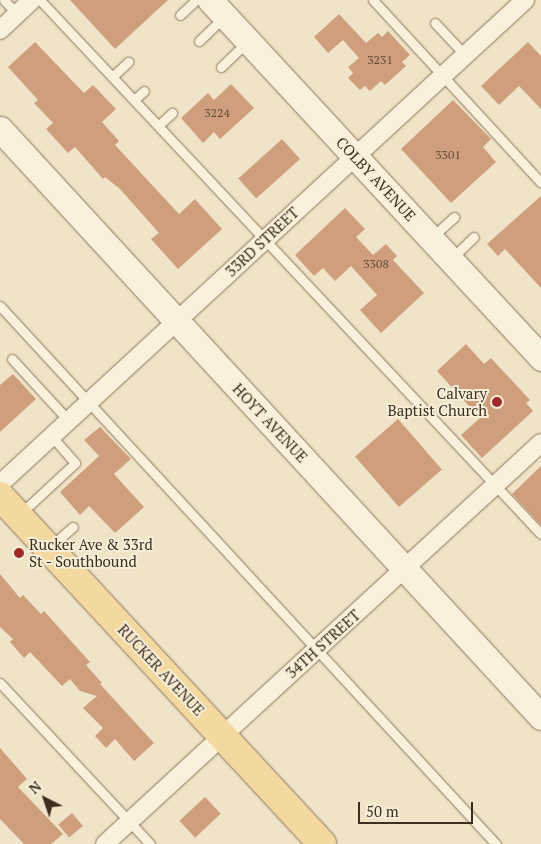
<!DOCTYPE html>
<html>
<head>
<meta charset="utf-8">
<style>
	body { margin:0 }
	#map { position:relative; width:541px; height:844px; overflow:hidden; background:#f0e4c8; font-family:"PT Serif",serif }
	div>[style] { position:absolute }
	[style*='--x'] { left:calc(var(--x)*1px); top:calc(var(--y)*1px); width:calc(var(--w)*1px); rotate:calc(var(--a)*1deg) }
	.building>* { inset:0; background:#cf9f7d; transform-origin:0 0 }
	.roads { filter:drop-shadow(0 0 1px #8d765c) drop-shadow(0 0 1px #8d765c) }
	.lane>* { height:9px; margin:-4.5px; padding:0 4.5px; transform-origin:4.5px; border-radius:4.5px; background:#faf1dc }
	.street>* { height:18px; margin:-9px; padding:0 9px; transform-origin:9px; border-radius:9px; background:#faf1dc }
	.secondary>* { height:25px; margin:-12.5px; padding:0 12.5px; transform-origin:12.5px; border-radius:12.5px; background:#faf1dc }
	.primary>* { height:28px; margin:-14px; padding:0 14px; transform-origin:14px; border-radius:14px; background:#f3d9a0 }
	.dots>* { width:14px; height:14px; translate:-50% -50%; box-sizing:border-box; border:2px solid #f7eed8; border-radius:50% }
	span { translate:-50% -50%; white-space:nowrap; text-align:center; line-height:1.15; -webkit-text-stroke:4px #f7eed8; paint-order:stroke }
	.number-label { font-size:12px; color:#624a37 }
	.number-label span { -webkit-text-stroke-width:0 }
	.street-label { font-size:15px; color:#3d2e20 }
	.poi-label { font-size:15px; color:#3d2e20 }
	.right { translate:-100% -50%; text-align:right }
	.left { translate:0 -50%; text-align:left }
	.north { position:absolute; left:20px; top:774px; width:50px; height:50px; -webkit-text-stroke:4px #f7eed8; paint-order:stroke; rotate:319deg; font-size:14px; font-weight:700; line-height:20px; text-align:center; color:#3d2e20 }
	.north::after { content:''; display:block; margin:auto; width:18px; height:22px; background:#3d2e20; clip-path:polygon(50% 0,100% 100%,50% 72%,0 100%) }
	.scale { position:absolute; left:358px; top:802px; width:115px; height:22px; box-sizing:border-box; border:2px solid #3d2e20; border-top:0; padding-left:6px; font-size:15px; line-height:18px; white-space:nowrap; color:#3d2e20; -webkit-text-stroke:4px #f7eed8; paint-order:stroke }
</style>
</head>
<body>
<div id="map">
	<div class="building">
		<i style="clip-path:polygon(70px 0,168px 0,115px 49px)"></i>
		<i style="clip-path:polygon(339px 14px,366px 43px,378px 33px,382px 37px,388px 31px,410px 55px,402px 62px,406px 66px,385px 85px,381px 81px,370px 91px,365px 86px,360px 90px,348px 78px,353px 73px,348px 67px,359px 58px,343px 40px,328px 53px,314px 37px)"></i>
		<i style="clip-path:polygon(35px 42px,84px 93px,93px 85px,116px 109px,102px 122px,119px 141px,115px 145px,179px 214px,195px 199px,222px 229px,178px 269px,151px 239px,159px 233px,120px 189px,105px 177px,103px 179px,75px 147px,68px 153px,46px 129px,53px 123px,34px 103px,38px 100px,8px 67px)"></i>
		<i style="clip-path:polygon(528px 42px,541px 56px,541px 109px,519px 86px,499px 105px,481px 86px)"></i>
		<i style="clip-path:polygon(231px 84px,254px 108px,220px 139px,214px 132px,203px 143px,181px 118px,208px 93px,214px 100px)"></i>
		<i style="clip-path:polygon(453px 100px,491px 139px,483px 147px,496px 162px,451px 203px,401px 149px)"></i>
		<i style="left:282px;top:139px;width:27px;height:59px;rotate:48deg"></i>
		<i style="clip-path:polygon(541px 196px,541px 288px,505px 249px,498px 256px,487px 244px)"></i>
		<i style="clip-path:polygon(345px 208px,365px 229px,356px 237px,373px 255px,386px 244px,397px 256px,393px 260px,424px 293px,381px 333px,360px 310px,377px 295px,351px 266px,335px 281px,323px 268px,314px 276px,295px 255px)"></i>
		<i style="clip-path:polygon(466px 344px,484px 364px,491px 358px,530px 400px,526px 403px,533px 411px,482px 458px,461px 435px,480px 418px,437px 371px)"></i>
		<i style="clip-path:polygon(13px 374px,36px 399px,0 432px,0 385px)"></i>
		<i style="left:398px;top:419px;width:67px;height:57px;rotate:49deg"></i>
		<i style="clip-path:polygon(100px 427px,131px 459px,114px 474px,144px 507px,115px 533px,89px 506px,80px 515px,60px 492px,99px 456px,84px 440px)"></i>
		<i style="clip-path:polygon(541px 466px,541px 525px,512px 494px)"></i>
		<i style="clip-path:polygon(0 574px,20px 598px,23px 595px,41px 614px,44px 611px,90px 662px,86px 665px,102px 683px,100px 684px,154px 743px,134px 761px,115px 739px,106px 748px,95px 736px,103px 728px,83px 708px,97px 696px,80px 691px,70px 679px,62px 686px,30px 652px,24px 658px,10px 642px,13px 639px,0 627px)"></i>
		<i style="clip-path:polygon(0 748px,27px 779px,18px 787px,63px 834px,51px 844px,24px 844px,0 819px)"></i>
		<i style="left:205px;top:797px;width:23px;height:35px;rotate:47deg"></i>
		<i style="left:72px;top:813px;width:17px;height:18px;rotate:50deg"></i>
	</div>
	<div class="roads">
		<div class="lane">
			<i style="--x:4;--y:0;--w:19;--a:47"></i>
			<i style="--x:40;--y:0;--w:732;--a:46.83"></i>
			<i style="--x:373;--y:0;--w:248;--a:47.4"></i>
			<i style="--x:180;--y:15;--w:22;--a:-43"></i>
			<i style="--x:435;--y:23;--w:44;--a:46.8"></i>
			<i style="--x:199;--y:41;--w:35;--a:-44"></i>
			<i style="--x:221;--y:67;--w:35;--a:-44"></i>
			<i style="--x:113;--y:76;--w:21;--a:-43"></i>
			<i style="--x:135;--y:99;--w:12;--a:-42"></i>
			<i style="--x:159;--y:125;--w:18;--a:-43"></i>
			<i style="--x:432;--y:237;--w:30;--a:-42"></i>
			<i style="--x:450;--y:260;--w:33;--a:-44"></i>
			<i style="--x:0;--y:306;--w:732;--a:47.33"></i>
			<i style="--x:12;--y:359;--w:84;--a:47.4"></i>
			<i style="--x:20;--y:514;--w:75;--a:-42.8"></i>
			<i style="--x:75;--y:463;--w:35;--a:-131"></i>
			<i style="--x:51;--y:546;--w:29;--a:-41"></i>
			<i style="--x:0;--y:683;--w:220;--a:47"></i>
		</div>
		<div class="street">
			<i style="--x:0;--y:30;--w:44;--a:-43.2"></i>
			<i style="--x:0;--y:484;--w:714;--a:-42.67"></i>
			<i style="--x:105;--y:844;--w:592;--a:-42.61"></i>
		</div>
		<div class="secondary">
			<i style="--x:210;--y:0;--w:488;--a:47.2"></i>
			<i style="--x:0;--y:129;--w:799;--a:47.38"></i>
		</div>
		<div class="primary">
			<i style="--x:0;--y:496;--w:474;--a:47.2"></i>
		</div>
	</div>
	<div class="dots">
		<i style="left:497px;top:402px;background:#9e2a2b"></i>
		<i style="left:19px;top:553px;background:#9e2a2b"></i>
	</div>
	<div class="number-label">
		<span style="left:380px;top:60px">3231</span>
		<span style="left:217px;top:113px">3224</span>
		<span style="left:448px;top:155px">3301</span>
		<span style="left:376px;top:264px">3308</span>
	</div>
	<div class="street-label">
		<span style="left:376px;top:179px;rotate:47deg">COLBY AVENUE</span>
		<span style="left:262px;top:242px;rotate:-43deg">33RD STREET</span>
		<span style="left:270px;top:423px;rotate:47deg">HOYT AVENUE</span>
		<span style="left:323px;top:644px;rotate:-42deg">34TH STREET</span>
		<span style="left:161px;top:670px;rotate:47deg">RUCKER AVENUE</span>
	</div>
	<div class="poi-label">
		<span class="right" style="left:487px;top:402px">Calvary<br>Baptist Church</span>
		<span class="left" style="left:29px;top:553px">Rucker Ave &amp; 33rd<br>St - Southbound</span>
	</div>
	<div class="north">N</div>
	<div class="scale">50 m</div>
</div>
</body>
</html>
